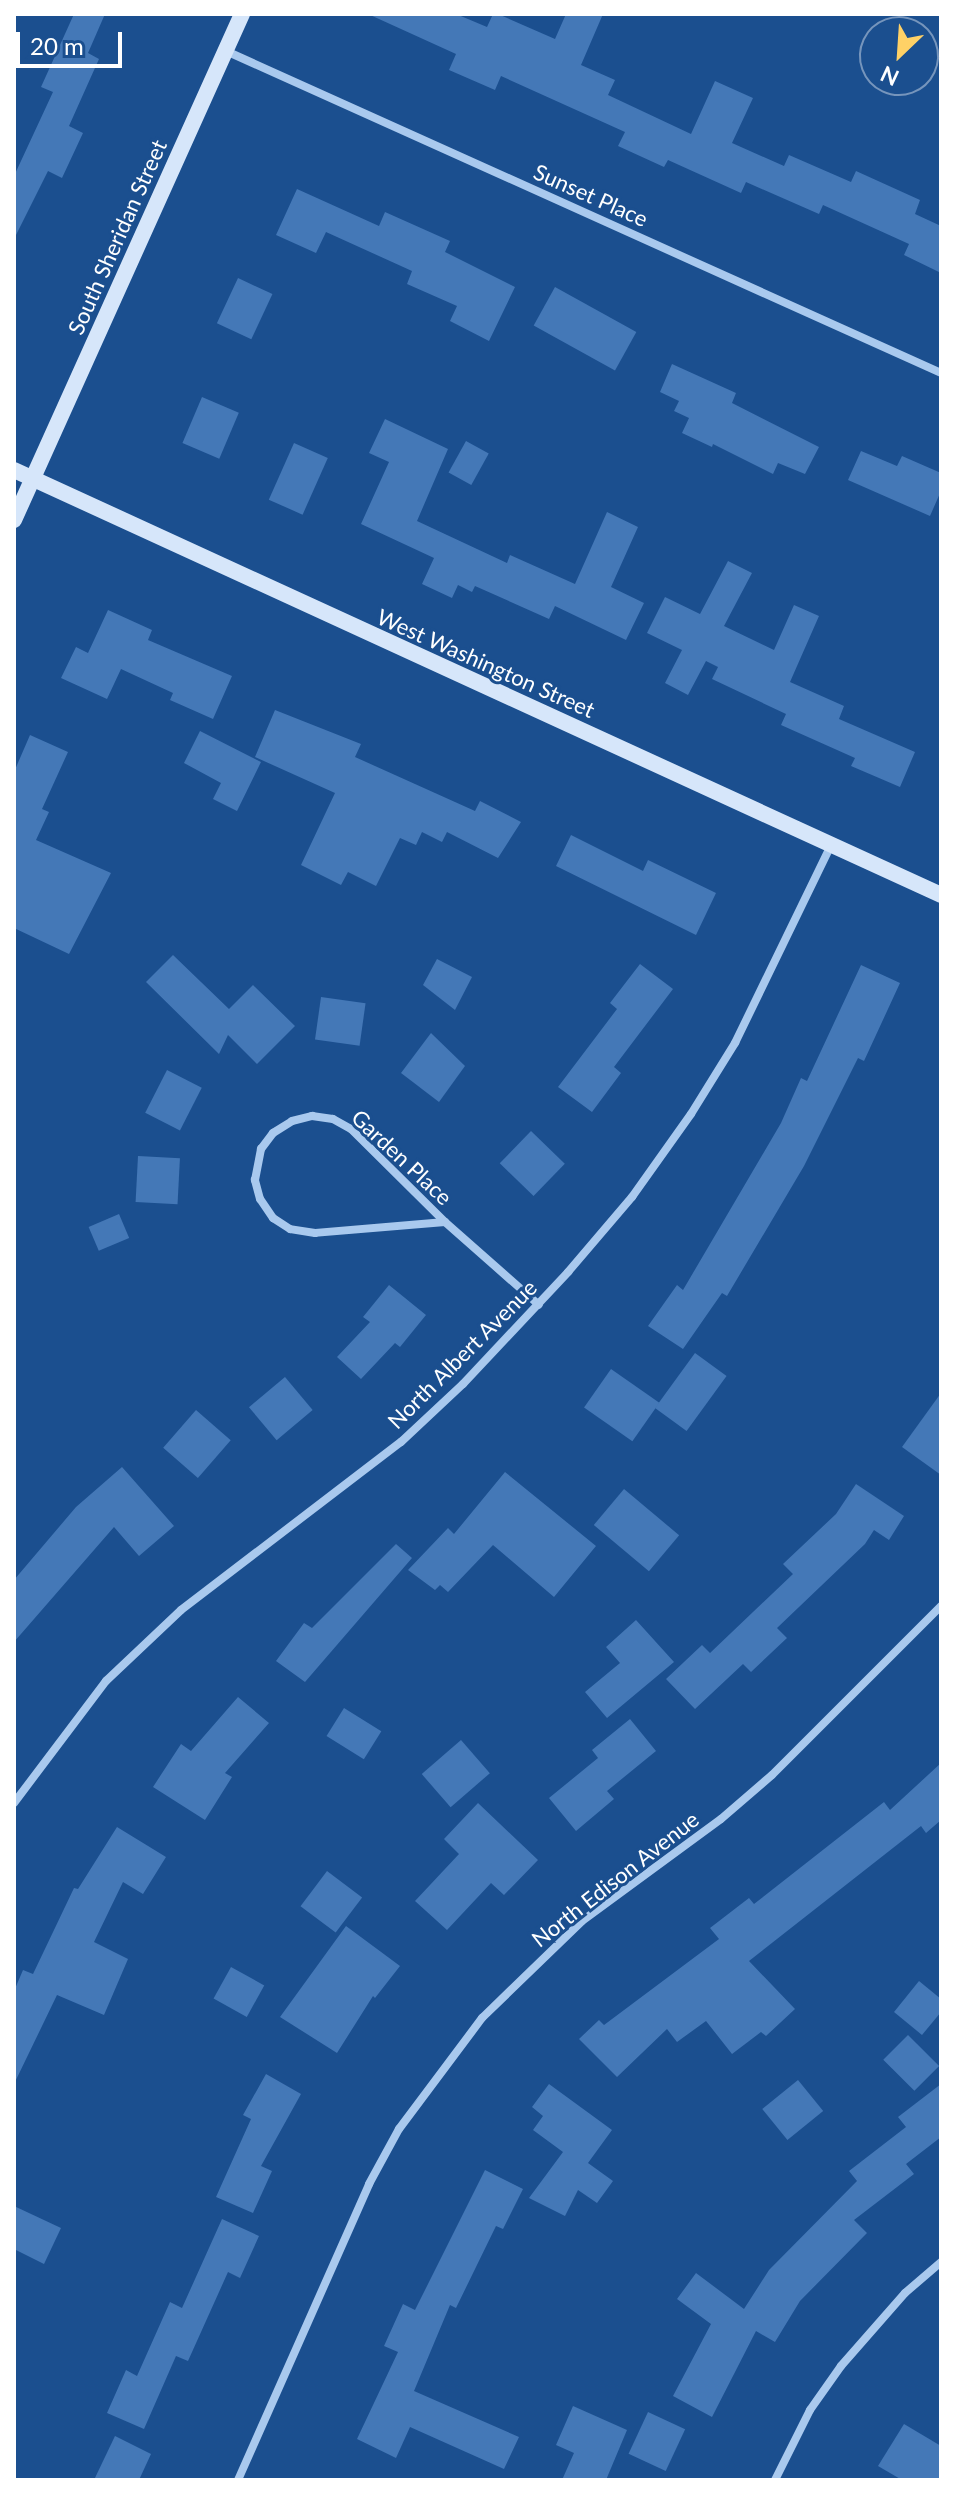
<!DOCTYPE html>
<html>
<head>
<meta charset="utf-8">
<style>
	body { margin:0 }
	#map { position:relative; width:955px; height:2494px; overflow:hidden; background:#1b4f8f; font-family:Lato,sans-serif }
	div>[style] { position:absolute }
	[style*='--x'] { left:calc(var(--x)*1px); top:calc(var(--y)*1px); width:calc(var(--w)*1px); rotate:calc(var(--a)*1deg) }
	.building>* { inset:0; background:#4478b7; transform-origin:0 0 }
	.street>* { height:8px; margin:-4px; padding:0 4px; transform-origin:4px; border-radius:4px; background:#a9c9ee }
	.secondary>* { height:16px; margin:-8px; padding:0 8px; transform-origin:8px; border-radius:8px; background:#d6e6fa }
	span { translate:-50% -50%; white-space:nowrap; text-align:center; line-height:1.15; -webkit-text-stroke:6px #1b4f8f; paint-order:stroke }
	.street-label { font-size:22px; color:#fff }
	.frame { position:absolute; inset:0; border:16px solid #fff; pointer-events:none }
	.north { position:absolute; left:859px; top:16px; width:80px; height:80px; box-sizing:border-box; background:#1b4f8f; border:2px solid #7695bc; border-radius:50%; rotate:205deg; font-size:22px; font-weight:700; line-height:32px; text-align:center; color:#fff }
	.north::after { content:''; display:block; margin:auto; width:28px; height:36px; background:#ffd166; clip-path:polygon(50% 0,100% 100%,50% 72%,0 100%) }
	.scale { position:absolute; left:16px; top:32px; width:106px; height:36px; box-sizing:border-box; border:4px solid #fff; border-top:0; padding-left:10px; font-size:24px; line-height:28px; white-space:nowrap; color:#fff; -webkit-text-stroke:6px #1b4f8f; paint-order:stroke }
</style>
</head>
<body>
<div id="map">
	<div class="building">
		<i style="clip-path:polygon(74px 14px,105px 14px,88px 53px,99px 59px,69px 126px,83px 133px,62px 178px,48px 171px,14px 239px,14px 176px,53px 92px,41px 87px)"></i>
		<i style="clip-path:polygon(368px 14px,456px 14px,487px 27px,493px 14px,498px 14px,555px 39px,566px 14px,603px 14px,581px 65px,615px 80px,608px 95px,691px 134px,715px 81px,753px 98px,732px 143px,784px 166px,789px 155px,851px 182px,856px 171px,920px 200px,915px 214px,941px 226px,941px 273px,904px 255px,909px 244px,823px 205px,819px 214px,746px 182px,741px 193px,668px 160px,664px 167px,618px 146px,625px 132px,501px 76px,495px 90px,449px 70px,456px 54px)"></i>
		<i style="clip-path:polygon(297px 189px,379px 226px,385px 212px,450px 241px,445px 252px,515px 287px,489px 341px,450px 321px,457px 306px,407px 284px,412px 271px,326px 232px,316px 253px,276px 235px)"></i>
		<i style="left:238px;top:278px;width:38px;height:50px;rotate:25deg"></i>
		<i style="left:555px;top:287px;width:93px;height:44px;rotate:29deg"></i>
		<i style="clip-path:polygon(672px 364px,736px 393px,732px 403px,819px 447px,805px 474px,778px 463px,773px 474px,713px 444px,712px 447px,682px 433px,689px 418px,674px 411px,679px 401px,660px 392px)"></i>
		<i style="left:202px;top:397px;width:40px;height:50px;rotate:23deg"></i>
		<i style="clip-path:polygon(385px 419px,448px 449px,417px 521px,507px 563px,510px 555px,575px 584px,607px 512px,638px 527px,611px 587px,644px 603px,626px 640px,555px 606px,549px 619px,475px 586px,472px 592px,458px 585px,452px 598px,422px 584px,434px 558px,361px 524px,389px 462px,369px 453px)"></i>
		<i style="left:466px;top:441px;width:26px;height:36px;rotate:29deg"></i>
		<i style="left:294px;top:443px;width:37px;height:62px;rotate:24deg"></i>
		<i style="clip-path:polygon(861px 451px,897px 466px,902px 456px,941px 473px,941px 491px,930px 516px,848px 480px)"></i>
		<i style="clip-path:polygon(728px 561px,752px 573px,724px 626px,774px 650px,794px 605px,819px 616px,790px 682px,844px 706px,839px 719px,915px 752px,900px 787px,851px 766px,855px 758px,781px 725px,786px 714px,712px 679px,718px 667px,706px 661px,688px 695px,665px 683px,682px 650px,647px 633px,665px 597px,700px 614px)"></i>
		<i style="clip-path:polygon(108px 610px,152px 630px,148px 640px,232px 676px,213px 719px,170px 700px,173px 693px,121px 669px,107px 699px,61px 678px,76px 647px,88px 653px)"></i>
		<i style="clip-path:polygon(275px 710px,361px 744px,355px 757px,475px 811px,480px 801px,521px 822px,498px 858px,447px 832px,442px 842px,422px 832px,416px 845px,400px 838px,376px 886px,348px 872px,341px 885px,301px 865px,335px 793px,255px 757px)"></i>
		<i style="clip-path:polygon(200px 731px,261px 762px,237px 811px,213px 799px,221px 783px,184px 763px)"></i>
		<i style="clip-path:polygon(30px 735px,68px 752px,42px 809px,49px 812px,36px 840px,111px 873px,69px 954px,14px 928px,14px 772px)"></i>
		<i style="clip-path:polygon(571px 835px,643px 871px,648px 860px,716px 893px,696px 935px,556px 866px)"></i>
		<i style="clip-path:polygon(173px 955px,229px 1009px,253px 985px,295px 1026px,257px 1064px,228px 1035px,219px 1054px,146px 982px)"></i>
		<i style="clip-path:polygon(437px 959px,472px 977px,455px 1010px,423px 985px)"></i>
		<i style="clip-path:polygon(640px 964px,673px 989px,614px 1067px,621px 1073px,592px 1112px,558px 1087px,617px 1009px,610px 1003px)"></i>
		<i style="clip-path:polygon(861px 965px,900px 983px,864px 1061px,858px 1058px,804px 1166px,727px 1296px,722px 1293px,683px 1349px,648px 1326px,677px 1285px,683px 1290px,781px 1123px,801px 1078px,807px 1081px)"></i>
		<i style="left:321px;top:997px;width:45px;height:43px;rotate:8deg"></i>
		<i style="clip-path:polygon(431px 1033px,465px 1066px,439px 1102px,401px 1073px)"></i>
		<i style="left:167px;top:1070px;width:39px;height:48px;rotate:27deg"></i>
		<i style="left:531px;top:1131px;width:47px;height:45px;rotate:44deg"></i>
		<i style="left:138px;top:1156px;width:42px;height:46px;rotate:3deg"></i>
		<i style="left:119px;top:1214px;width:26px;height:33px;rotate:67deg"></i>
		<i style="clip-path:polygon(389px 1285px,426px 1315px,400px 1347px,395px 1343px,361px 1379px,337px 1357px,370px 1322px,363px 1317px)"></i>
		<i style="left:695px;top:1353px;width:39px;height:68px;rotate:36deg"></i>
		<i style="left:611px;top:1369px;width:59px;height:47px;rotate:35deg"></i>
		<i style="left:285px;top:1377px;width:43px;height:47px;rotate:50deg"></i>
		<i style="clip-path:polygon(941px 1393px,941px 1475px,902px 1447px)"></i>
		<i style="left:196px;top:1410px;width:46px;height:50px;rotate:41deg"></i>
		<i style="clip-path:polygon(122px 1467px,174px 1526px,139px 1556px,114px 1527px,14px 1642px,14px 1580px,76px 1507px)"></i>
		<i style="clip-path:polygon(505px 1472px,596px 1546px,554px 1597px,493px 1545px,448px 1592px,440px 1585px,435px 1590px,408px 1570px,448px 1528px,454px 1534px)"></i>
		<i style="clip-path:polygon(856px 1484px,904px 1516px,889px 1540px,874px 1530px,865px 1544px,777px 1628px,787px 1638px,751px 1672px,743px 1664px,695px 1709px,666px 1679px,702px 1645px,710px 1653px,793px 1574px,783px 1564px,836px 1514px)"></i>
		<i style="left:624px;top:1489px;width:72px;height:47px;rotate:40deg"></i>
		<i style="clip-path:polygon(396px 1544px,412px 1558px,305px 1682px,276px 1661px,304px 1623px,312px 1628px)"></i>
		<i style="clip-path:polygon(636px 1620px,674px 1662px,607px 1718px,585px 1692px,620px 1663px,606px 1647px)"></i>
		<i style="clip-path:polygon(238px 1697px,269px 1723px,225px 1773px,232px 1777px,205px 1820px,153px 1787px,181px 1744px,191px 1751px)"></i>
		<i style="left:344px;top:1708px;width:44px;height:33px;rotate:32deg"></i>
		<i style="clip-path:polygon(630px 1719px,656px 1751px,607px 1791px,614px 1799px,576px 1831px,549px 1798px,598px 1758px,592px 1750px)"></i>
		<i style="left:461px;top:1740px;width:44px;height:52px;rotate:49deg"></i>
		<i style="clip-path:polygon(941px 1763px,941px 1820px,926px 1833px,921px 1826px,749px 1961px,795px 2009px,766px 2036px,761px 2032px,732px 2054px,706px 2021px,677px 2042px,667px 2029px,617px 2077px,579px 2039px,599px 2020px,604px 2025px,719px 1939px,710px 1928px,749px 1898px,754px 1904px,884px 1802px,890px 1810px)"></i>
		<i style="clip-path:polygon(478px 1803px,538px 1860px,504px 1895px,491px 1883px,447px 1930px,415px 1901px,459px 1854px,444px 1839px)"></i>
		<i style="clip-path:polygon(117px 1827px,166px 1857px,143px 1894px,123px 1882px,94px 1942px,128px 1959px,104px 2015px,57px 1995px,14px 2084px,14px 1991px,23px 1970px,33px 1974px,74px 1888px,78px 1889px)"></i>
		<i style="left:327px;top:1871px;width:44px;height:44px;rotate:37deg"></i>
		<i style="clip-path:polygon(346px 1926px,400px 1966px,375px 1998px,373px 1996px,337px 2053px,280px 2017px)"></i>
		<i style="left:231px;top:1967px;width:38px;height:36px;rotate:29deg"></i>
		<i style="clip-path:polygon(919px 1981px,941px 1999px,941px 2012px,922px 2035px,894px 2012px)"></i>
		<i style="left:908px;top:2035px;width:44px;height:35px;rotate:45deg"></i>
		<i style="clip-path:polygon(266px 2074px,301px 2094px,261px 2166px,272px 2171px,253px 2213px,216px 2197px,251px 2119px,243px 2115px)"></i>
		<i style="left:798px;top:2080px;width:40px;height:46px;rotate:51deg"></i>
		<i style="clip-path:polygon(549px 2084px,612px 2130px,588px 2163px,613px 2181px,597px 2203px,578px 2190px,565px 2216px,529px 2198px,563px 2152px,533px 2130px,543px 2116px,532px 2107px)"></i>
		<i style="clip-path:polygon(941px 2084px,941px 2137px,906px 2164px,914px 2174px,854px 2220px,867px 2233px,800px 2301px,775px 2342px,756px 2331px,712px 2417px,673px 2396px,711px 2324px,677px 2299px,696px 2273px,744px 2309px,769px 2270px,857px 2181px,849px 2171px,906px 2127px,898px 2117px)"></i>
		<i style="clip-path:polygon(485px 2170px,523px 2189px,503px 2229px,496px 2226px,456px 2308px,450px 2305px,414px 2391px,519px 2437px,504px 2469px,410px 2427px,396px 2458px,357px 2439px,398px 2352px,384px 2346px,403px 2304px,415px 2310px)"></i>
		<i style="clip-path:polygon(14px 2206px,61px 2228px,44px 2264px,14px 2249px)"></i>
		<i style="clip-path:polygon(222px 2219px,259px 2236px,240px 2278px,228px 2272px,188px 2361px,176px 2356px,144px 2429px,107px 2413px,126px 2370px,137px 2376px,170px 2302px,182px 2308px)"></i>
		<i style="clip-path:polygon(573px 2406px,627px 2430px,606px 2480px,562px 2480px,574px 2453px,556px 2445px)"></i>
		<i style="left:648px;top:2412px;width:41px;height:46px;rotate:25deg"></i>
		<i style="clip-path:polygon(904px 2424px,941px 2446px,941px 2480px,902px 2480px,878px 2466px)"></i>
		<i style="clip-path:polygon(115px 2436px,151px 2454px,139px 2480px,94px 2480px)"></i>
	</div>
	<div class="street">
		<i style="--x:226;--y:51;--w:784;--a:24.24"></i>
		<i style="--x:312;--y:1116;--w:21;--a:8"></i>
		<i style="--x:333;--y:1119;--w:21;--a:29"></i>
		<i style="--x:351;--y:1129;--w:132;--a:44.7"></i>
		<i style="--x:445;--y:1222;--w:130;--a:175.2"></i>
		<i style="--x:315;--y:1233;--w:25;--a:-171"></i>
		<i style="--x:290;--y:1229;--w:20;--a:-147"></i>
		<i style="--x:273;--y:1218;--w:23;--a:-124"></i>
		<i style="--x:260;--y:1199;--w:20;--a:-105"></i>
		<i style="--x:255;--y:1180;--w:32;--a:-79"></i>
		<i style="--x:261;--y:1149;--w:20;--a:-53"></i>
		<i style="--x:273;--y:1133;--w:22;--a:-32"></i>
		<i style="--x:292;--y:1121;--w:21;--a:-14"></i>
		<i style="--x:445;--y:1222;--w:125;--a:41.4"></i>
		<i style="--x:14;--y:1803;--w:153;--a:-53"></i>
		<i style="--x:106;--y:1681;--w:103;--a:-43.4"></i>
		<i style="--x:181;--y:1610;--w:277;--a:-37.4"></i>
		<i style="--x:401;--y:1442;--w:85;--a:-43.1"></i>
		<i style="--x:463;--y:1384;--w:154;--a:-46.8"></i>
		<i style="--x:568;--y:1272;--w:99;--a:-49.5"></i>
		<i style="--x:632;--y:1197;--w:102;--a:-54.6"></i>
		<i style="--x:691;--y:1114;--w:84;--a:-58.2"></i>
		<i style="--x:735;--y:1043;--w:220;--a:-64.1"></i>
		<i style="--x:238;--y:2480;--w:324;--a:-66.1"></i>
		<i style="--x:369;--y:2184;--w:63;--a:-61.4"></i>
		<i style="--x:399;--y:2129;--w:139;--a:-53.2"></i>
		<i style="--x:482;--y:2018;--w:139;--a:-44.1"></i>
		<i style="--x:582;--y:1921;--w:172;--a:-36.3"></i>
		<i style="--x:721;--y:1819;--w:67;--a:-40.8"></i>
		<i style="--x:772;--y:1775;--w:239;--a:-45"></i>
		<i style="--x:775;--y:2480;--w:78;--a:-63.4"></i>
		<i style="--x:810;--y:2410;--w:54;--a:-54.8"></i>
		<i style="--x:841;--y:2366;--w:97;--a:-48.8"></i>
		<i style="--x:905;--y:2293;--w:48;--a:-40.7"></i>
	</div>
	<div class="secondary">
		<i style="--x:14;--y:470;--w:1020;--a:24.63"></i>
		<i style="--x:14;--y:520;--w:555;--a:-65.74"></i>
	</div>
	<div class="street-label">
		<span style="left:591px;top:195px;rotate:24deg">Sunset Place</span>
		<span style="left:117px;top:237px;rotate:-66deg">South Sheridan Street</span>
		<span style="left:486px;top:663px;rotate:24deg">West Washington Street</span>
		<span style="left:402px;top:1157px;rotate:43deg">Garden Place</span>
		<span style="left:462px;top:1354px;rotate:-45deg">North Albert Avenue</span>
		<span style="left:615px;top:1879px;rotate:-38deg">North Edison Avenue</span>
	</div>
	<div class="frame"></div>
	<div class="north">N</div>
	<div class="scale">20 m</div>
</div>
</body>
</html>
